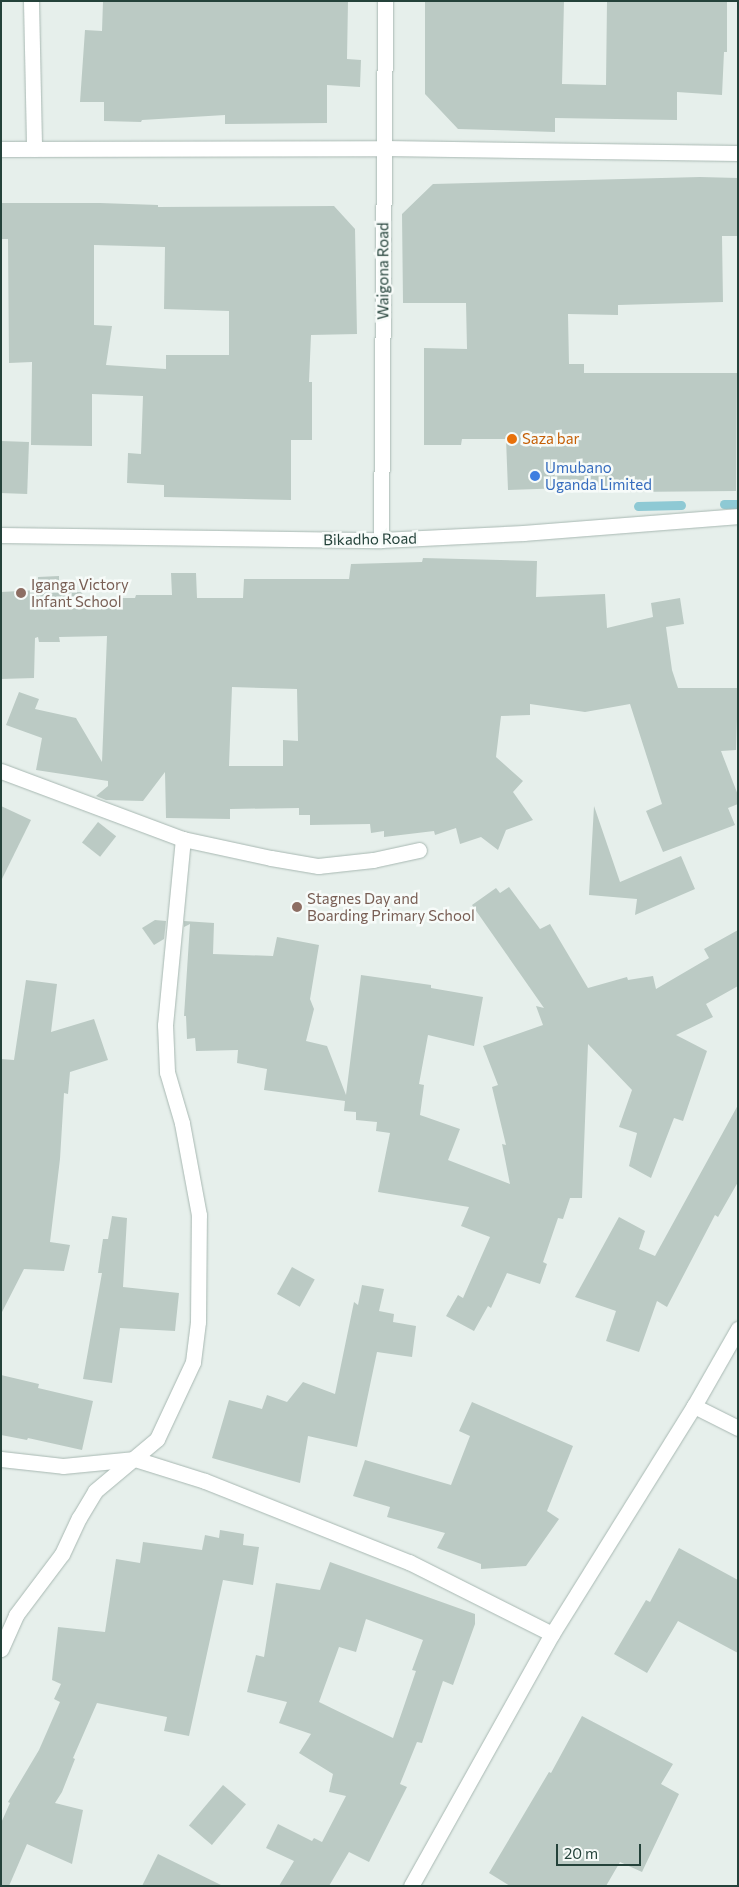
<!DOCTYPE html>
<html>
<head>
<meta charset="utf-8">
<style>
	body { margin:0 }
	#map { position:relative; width:739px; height:1887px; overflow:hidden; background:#e6efeb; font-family:Commissioner,sans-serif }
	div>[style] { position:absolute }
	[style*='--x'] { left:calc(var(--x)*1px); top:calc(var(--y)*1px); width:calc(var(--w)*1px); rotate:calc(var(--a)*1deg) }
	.stream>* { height:9px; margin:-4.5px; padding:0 4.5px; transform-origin:4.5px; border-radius:4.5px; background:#8ec9d4 }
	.building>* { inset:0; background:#bbcac4; transform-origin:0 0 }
	.roads { filter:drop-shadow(0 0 1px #a8b8b2) drop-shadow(0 0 1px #a8b8b2) }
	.minor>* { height:15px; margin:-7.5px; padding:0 7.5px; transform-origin:7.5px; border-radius:7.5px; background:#fff }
	.dots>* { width:14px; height:14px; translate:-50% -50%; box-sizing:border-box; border:2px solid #f7fbf9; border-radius:50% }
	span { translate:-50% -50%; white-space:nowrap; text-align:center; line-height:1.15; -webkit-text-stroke:5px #f7fbf9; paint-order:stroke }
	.street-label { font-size:15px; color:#24423a }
	.food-label { font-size:15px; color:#c56008 }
	.left { translate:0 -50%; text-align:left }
	.shop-label { font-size:15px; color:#366cbe }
	.education-label { font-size:15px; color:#785e54 }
	.frame { position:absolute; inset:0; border:2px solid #24423a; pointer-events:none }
	.scale { position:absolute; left:556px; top:1844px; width:85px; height:22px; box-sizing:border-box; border:2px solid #24423a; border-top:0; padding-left:6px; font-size:15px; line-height:18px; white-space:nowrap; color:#24423a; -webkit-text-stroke:4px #f7fbf9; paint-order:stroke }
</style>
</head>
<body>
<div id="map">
	<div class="stream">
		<i style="--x:724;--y:504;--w:14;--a:0"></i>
		<i style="--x:638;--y:506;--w:43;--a:-1.3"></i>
	</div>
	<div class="building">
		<i style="clip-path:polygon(103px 1px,348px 1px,347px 59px,361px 60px,360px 87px,327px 85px,327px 123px,225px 124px,225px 115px,142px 120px,141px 122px,104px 121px,104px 102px,80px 102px,85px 30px,102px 31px)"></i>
		<i style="clip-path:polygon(425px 1px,564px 1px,562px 84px,606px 85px,607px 1px,727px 1px,727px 52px,724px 52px,722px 95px,677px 92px,677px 120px,555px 118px,555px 132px,458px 129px,425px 94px)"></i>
		<i style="clip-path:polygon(700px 177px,738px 178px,738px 236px,722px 236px,723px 302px,618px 305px,618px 315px,568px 314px,569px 364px,584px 364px,584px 373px,737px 373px,736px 491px,627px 492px,627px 488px,567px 491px,566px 488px,508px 490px,506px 439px,462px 439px,461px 445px,424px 445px,424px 348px,467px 349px,466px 303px,403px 303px,402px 214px,433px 184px)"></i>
		<i style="clip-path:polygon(evenodd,1px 203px,100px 203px,158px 205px,158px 207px,334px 206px,355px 229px,357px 334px,311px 335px,309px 382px,312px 382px,312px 440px,291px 440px,291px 500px,164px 497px,164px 485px,127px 483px,128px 453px,141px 454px,143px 396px,92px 394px,92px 446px,31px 445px,32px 362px,9px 363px,8px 239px,1px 239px,1px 203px,94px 245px,165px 247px,164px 309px,229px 311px,229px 355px,166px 355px,166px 369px,106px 365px,112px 326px,94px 325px,94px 245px)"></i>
		<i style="left:1px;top:441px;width:28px;height:52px;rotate:2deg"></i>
		<i style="clip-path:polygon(evenodd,423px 558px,537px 561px,536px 597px,605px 594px,607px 628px,653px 617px,651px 603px,680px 598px,684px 624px,666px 627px,672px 670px,678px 688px,738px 688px,736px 750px,721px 751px,738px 795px,738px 804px,728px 808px,735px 825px,663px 852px,646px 811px,662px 804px,630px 704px,585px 712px,530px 704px,530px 715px,501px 716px,496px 757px,523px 781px,513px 792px,533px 820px,506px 830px,498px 850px,481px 837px,460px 844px,456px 828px,435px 835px,434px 831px,384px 837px,384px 831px,371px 833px,370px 824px,310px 825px,310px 815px,299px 815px,299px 808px,230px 809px,230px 819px,166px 818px,165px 772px,143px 801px,106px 800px,96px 796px,108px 786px,108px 781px,36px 770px,42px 738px,6px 725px,19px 692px,39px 699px,35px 709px,76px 718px,102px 762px,107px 636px,59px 637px,60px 642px,39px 642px,38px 637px,35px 638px,34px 678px,1px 679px,1px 592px,38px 590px,38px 577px,59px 576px,59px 592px,82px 592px,83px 598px,135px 598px,136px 595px,172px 595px,171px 573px,196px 573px,197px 598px,243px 598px,244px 579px,349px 579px,351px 564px,422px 562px,423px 558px,232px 687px,297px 689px,298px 741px,283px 740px,283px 766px,229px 766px,232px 687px)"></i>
		<i style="clip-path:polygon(1px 806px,31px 820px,1px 881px)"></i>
		<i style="clip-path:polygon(594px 806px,620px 882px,681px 856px,695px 889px,635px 915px,637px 899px,589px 895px)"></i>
		<i style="left:98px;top:822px;width:23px;height:26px;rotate:38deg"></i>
		<i style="clip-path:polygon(509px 887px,540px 929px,550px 924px,588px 988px,627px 977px,628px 980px,653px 976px,656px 989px,709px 958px,704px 949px,738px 930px,738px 986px,706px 1004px,713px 1017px,676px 1035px,707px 1051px,683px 1121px,674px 1118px,651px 1178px,629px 1166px,637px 1133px,619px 1127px,632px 1090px,588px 1044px,582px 1198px,570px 1198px,563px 1219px,558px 1218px,543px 1262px,547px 1264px,540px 1284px,507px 1273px,491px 1308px,488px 1306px,474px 1331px,446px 1316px,458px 1295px,463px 1298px,490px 1237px,461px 1226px,469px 1207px,378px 1192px,390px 1133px,376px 1131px,377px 1122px,356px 1120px,356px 1112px,344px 1111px,345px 1101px,264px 1090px,267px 1069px,237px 1063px,238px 1050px,196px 1051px,195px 1038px,187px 1039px,186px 1016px,184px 1016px,190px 924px,184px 927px,184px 921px,214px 923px,213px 954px,273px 956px,277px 937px,319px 945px,310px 999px,314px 1009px,306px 1041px,327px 1046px,346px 1095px,361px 975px,431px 985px,431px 988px,483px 997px,474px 1046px,428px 1035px,419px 1084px,424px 1085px,420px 1115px,460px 1129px,448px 1160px,510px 1184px,502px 1144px,506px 1145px,492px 1087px,498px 1085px,483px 1046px,543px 1025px,536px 1006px,544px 1008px,472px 905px,496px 888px,500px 893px)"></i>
		<i style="clip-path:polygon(155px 920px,166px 921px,164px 939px,154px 945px,142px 928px)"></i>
		<i style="clip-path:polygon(26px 980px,57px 984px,51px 1032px,94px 1019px,108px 1060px,70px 1072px,68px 1094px,64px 1093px,60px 1159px,50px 1242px,70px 1245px,64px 1271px,24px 1269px,1px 1314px,1px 1059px,14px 1060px)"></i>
		<i style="clip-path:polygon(738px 1105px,738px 1182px,718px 1217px,715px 1215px,667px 1307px,657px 1301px,639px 1352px,606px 1341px,616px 1311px,575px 1297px,619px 1217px,645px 1231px,639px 1249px,655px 1256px)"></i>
		<i style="clip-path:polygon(112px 1216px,127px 1218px,123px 1287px,179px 1293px,175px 1331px,120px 1328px,112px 1383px,83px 1379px,102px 1273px,98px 1273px,103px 1239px,108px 1239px)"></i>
		<i style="left:292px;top:1267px;width:26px;height:31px;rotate:29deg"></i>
		<i style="clip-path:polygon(362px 1285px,384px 1289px,379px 1311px,394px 1314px,393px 1322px,416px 1326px,412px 1357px,377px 1352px,357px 1447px,308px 1436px,300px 1483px,212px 1458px,229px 1400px,262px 1409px,267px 1395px,287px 1402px,303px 1382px,335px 1394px,354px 1302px,358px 1305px)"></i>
		<i style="clip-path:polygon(1px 1375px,39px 1384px,38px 1388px,93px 1401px,82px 1450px,28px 1438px,27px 1440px,1px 1435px)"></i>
		<i style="clip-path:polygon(472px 1402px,573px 1446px,547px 1511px,559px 1519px,526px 1566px,481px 1569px,481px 1564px,437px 1548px,445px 1533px,387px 1517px,390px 1507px,353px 1496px,365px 1460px,451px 1485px,470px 1436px,459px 1431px)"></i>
		<i style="clip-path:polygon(220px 1530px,244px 1534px,243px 1545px,259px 1547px,253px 1585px,223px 1580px,189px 1736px,164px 1731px,167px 1717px,97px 1703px,73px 1758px,75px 1759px,62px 1792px,55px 1803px,83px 1810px,72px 1864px,27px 1844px,9px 1886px,1px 1886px,1px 1823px,10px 1803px,8px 1802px,39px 1750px,60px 1702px,54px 1699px,61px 1684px,52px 1680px,58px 1627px,105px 1632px,116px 1559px,140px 1563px,143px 1542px,202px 1550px,205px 1535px,219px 1538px)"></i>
		<i style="clip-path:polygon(679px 1548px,738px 1580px,738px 1653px,678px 1621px,647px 1673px,614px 1654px,646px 1600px,650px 1602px)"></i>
		<i style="clip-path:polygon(evenodd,330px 1562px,475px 1614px,475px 1624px,453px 1685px,443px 1681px,422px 1743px,417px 1742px,400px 1784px,407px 1787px,369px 1862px,349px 1852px,329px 1886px,279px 1886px,294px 1861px,266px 1848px,278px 1824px,312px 1841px,314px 1838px,322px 1842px,346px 1796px,329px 1792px,333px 1774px,299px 1753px,311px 1734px,279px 1723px,287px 1702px,247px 1692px,256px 1655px,264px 1657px,276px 1583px,320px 1590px,330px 1562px,366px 1619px,423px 1640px,412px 1670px,416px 1671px,393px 1738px,319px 1702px,339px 1647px,356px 1652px,366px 1619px)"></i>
		<i style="clip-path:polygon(582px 1716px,673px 1764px,661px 1784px,679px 1794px,642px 1872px,620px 1862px,606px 1886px,510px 1886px,489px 1873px,549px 1772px,551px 1773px)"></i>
		<i style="left:223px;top:1785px;width:30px;height:53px;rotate:40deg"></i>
		<i style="clip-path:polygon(158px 1854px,223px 1886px,142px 1886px)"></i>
	</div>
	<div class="roads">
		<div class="minor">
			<i style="--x:31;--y:1;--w:148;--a:88.8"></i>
			<i style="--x:1;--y:149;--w:382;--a:-0.1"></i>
			<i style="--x:383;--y:148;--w:355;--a:0.8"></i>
			<i style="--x:1;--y:535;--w:380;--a:0.8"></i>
			<i style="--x:381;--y:540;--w:143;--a:-2.8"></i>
			<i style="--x:524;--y:533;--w:215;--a:-4.5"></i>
			<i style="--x:381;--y:540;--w:539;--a:-89.57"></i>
			<i style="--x:1;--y:771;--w:194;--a:20.5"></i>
			<i style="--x:183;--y:839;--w:90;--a:12.2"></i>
			<i style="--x:271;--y:858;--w:48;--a:9.7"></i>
			<i style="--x:318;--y:866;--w:55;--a:-6.2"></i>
			<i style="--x:373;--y:860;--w:47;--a:-12.3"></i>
			<i style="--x:694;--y:1406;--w:49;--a:26.6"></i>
			<i style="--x:1;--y:1459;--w:62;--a:6.4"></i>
			<i style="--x:63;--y:1466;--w:72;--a:-5.6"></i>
			<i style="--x:135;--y:1459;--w:73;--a:17.4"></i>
			<i style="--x:205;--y:1481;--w:219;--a:21.7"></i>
			<i style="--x:409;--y:1562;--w:160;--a:26.7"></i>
			<i style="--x:1;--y:1649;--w:37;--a:-66"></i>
			<i style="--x:16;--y:1615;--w:76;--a:-53"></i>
			<i style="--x:62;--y:1554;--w:40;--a:-65"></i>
			<i style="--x:79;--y:1518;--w:31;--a:-59"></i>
			<i style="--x:95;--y:1491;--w:81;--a:-40"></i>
			<i style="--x:157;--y:1439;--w:85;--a:-64.9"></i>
			<i style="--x:193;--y:1362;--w:40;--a:-82.9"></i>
			<i style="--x:198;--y:1322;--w:107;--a:-89.5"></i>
			<i style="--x:199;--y:1215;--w:94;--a:-100.5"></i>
			<i style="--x:182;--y:1123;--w:53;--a:-106.4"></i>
			<i style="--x:167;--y:1072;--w:47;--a:-92.4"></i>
			<i style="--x:165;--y:1025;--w:187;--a:-84.5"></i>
			<i style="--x:411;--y:1886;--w:289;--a:-60.8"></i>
			<i style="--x:552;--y:1634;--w:269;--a:-58.1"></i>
			<i style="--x:694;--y:1406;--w:89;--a:-60.3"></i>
		</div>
	</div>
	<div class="dots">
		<i style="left:512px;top:439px;background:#e8710a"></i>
		<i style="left:535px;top:476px;background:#3f7fe0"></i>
		<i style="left:21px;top:593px;background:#8d6e63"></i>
		<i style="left:297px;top:907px;background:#8d6e63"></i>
	</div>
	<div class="street-label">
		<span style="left:383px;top:271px;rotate:-90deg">Waigona Road</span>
		<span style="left:370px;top:539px;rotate:-1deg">Bikadho Road</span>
	</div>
	<div class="food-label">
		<span class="left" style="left:522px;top:439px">Saza bar</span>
	</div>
	<div class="shop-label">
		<span class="left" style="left:545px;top:476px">Umubano<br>Uganda Limited</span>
	</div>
	<div class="education-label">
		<span class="left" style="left:31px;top:593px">Iganga Victory<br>Infant School</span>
		<span class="left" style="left:307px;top:907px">Stagnes Day and<br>Boarding Primary School</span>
	</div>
	<div class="frame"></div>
	<div class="scale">20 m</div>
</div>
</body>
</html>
